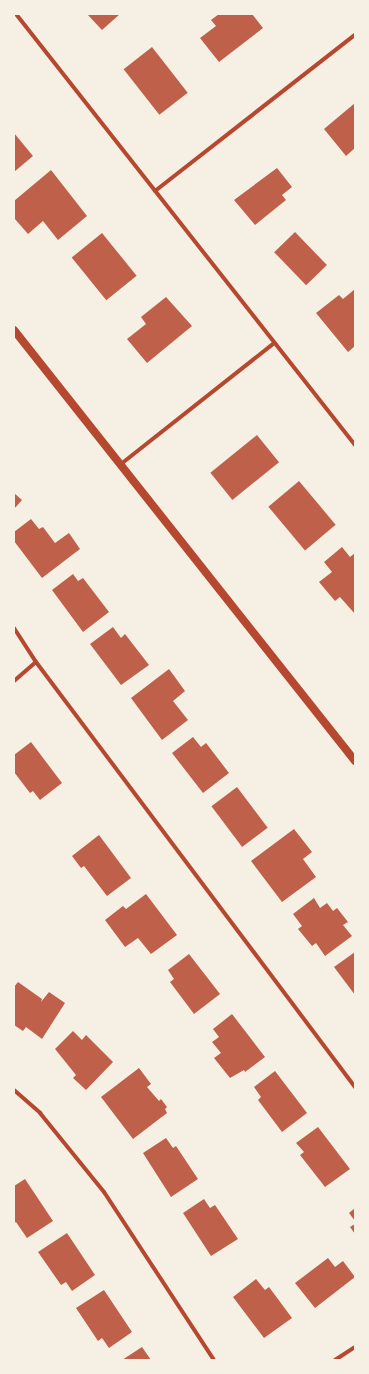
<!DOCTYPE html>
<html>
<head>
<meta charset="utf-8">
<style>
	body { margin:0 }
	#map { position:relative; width:369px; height:1374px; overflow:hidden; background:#f6efe4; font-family:"Titillium Web",sans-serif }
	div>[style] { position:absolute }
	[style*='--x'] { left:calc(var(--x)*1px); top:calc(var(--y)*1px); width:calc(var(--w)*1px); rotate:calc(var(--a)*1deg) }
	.building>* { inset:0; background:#bf614a; transform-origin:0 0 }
	.minor>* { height:4px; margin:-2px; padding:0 2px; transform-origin:2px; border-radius:2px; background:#b5482f }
	.secondary>* { height:8px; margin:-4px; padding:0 4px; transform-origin:4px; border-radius:4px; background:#b5482f }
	span { translate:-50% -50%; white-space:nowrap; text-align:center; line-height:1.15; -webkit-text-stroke:4px #f6efe4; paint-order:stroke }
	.frame { position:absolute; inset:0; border:15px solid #f6efe4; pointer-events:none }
</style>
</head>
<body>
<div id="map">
	<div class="building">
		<i style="clip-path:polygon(87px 14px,120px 14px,102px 30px)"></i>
		<i style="clip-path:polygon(219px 14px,252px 14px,263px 28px,219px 62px,200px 38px,216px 26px,211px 20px)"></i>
		<i style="left:152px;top:47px;width:58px;height:36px;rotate:52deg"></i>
		<i style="clip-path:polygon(355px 103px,355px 148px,346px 156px,324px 129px)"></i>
		<i style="clip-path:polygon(14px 133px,33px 156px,14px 172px)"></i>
		<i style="clip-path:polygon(277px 168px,292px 187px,282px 195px,286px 200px,255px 225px,234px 200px)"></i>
		<i style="clip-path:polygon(51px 170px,87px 216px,58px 240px,43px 221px,28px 234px,14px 218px,14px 201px)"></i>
		<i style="left:295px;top:232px;width:46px;height:29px;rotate:46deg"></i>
		<i style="left:102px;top:233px;width:55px;height:39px;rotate:51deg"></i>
		<i style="clip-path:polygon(355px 289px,355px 346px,348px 352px,316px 313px,339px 295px,343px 299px)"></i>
		<i style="clip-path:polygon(166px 297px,192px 326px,147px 363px,127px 339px,146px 324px,141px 317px)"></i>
		<i style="left:257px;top:435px;width:35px;height:60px;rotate:51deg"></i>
		<i style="left:299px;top:481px;width:57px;height:40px;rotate:50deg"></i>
		<i style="clip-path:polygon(14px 493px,22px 500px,14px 509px)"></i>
		<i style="clip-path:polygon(31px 519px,39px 529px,43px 527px,55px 543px,69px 533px,80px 549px,42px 578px,14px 541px,14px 532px)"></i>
		<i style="clip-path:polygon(342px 547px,350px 557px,355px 553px,355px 614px,340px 597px,335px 601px,319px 582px,332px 572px,324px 562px)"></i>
		<i style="clip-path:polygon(73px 574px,78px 581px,83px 578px,109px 612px,83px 632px,52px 590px)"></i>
		<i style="clip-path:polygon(113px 627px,121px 638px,125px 634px,149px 665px,121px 685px,90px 644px)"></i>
		<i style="clip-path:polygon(169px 669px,185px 691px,173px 701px,188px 720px,162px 740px,131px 698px)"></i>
		<i style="clip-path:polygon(193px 737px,201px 747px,206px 743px,229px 773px,203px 793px,172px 753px)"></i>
		<i style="clip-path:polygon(31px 742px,62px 783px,40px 800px,33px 791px,30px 793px,14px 772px,14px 755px)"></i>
		<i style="left:237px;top:787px;width:51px;height:32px;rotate:53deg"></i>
		<i style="clip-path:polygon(294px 829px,312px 852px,303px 859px,316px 877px,282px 902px,251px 861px)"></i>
		<i style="clip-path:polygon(99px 835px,131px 878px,107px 896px,84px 866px,81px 868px,72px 856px)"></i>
		<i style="clip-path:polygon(146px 894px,177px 935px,151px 954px,138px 938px,125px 947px,105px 920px,123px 906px,126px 909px)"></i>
		<i style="clip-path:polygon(314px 898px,320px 908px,327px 903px,333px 911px,337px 908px,348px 922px,343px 925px,352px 936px,325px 956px,316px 943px,312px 946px,298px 929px,302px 926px,293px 914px)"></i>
		<i style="clip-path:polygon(355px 952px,355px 995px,334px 967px)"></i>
		<i style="clip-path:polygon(189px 954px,220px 994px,194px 1014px,170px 982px,174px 979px,168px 970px)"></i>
		<i style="clip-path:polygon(18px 982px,42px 999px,41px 1002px,49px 992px,65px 1003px,42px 1039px,26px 1027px,23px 1031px,14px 1025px,14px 987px)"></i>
		<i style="clip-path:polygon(232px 1014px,265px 1057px,245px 1072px,244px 1070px,230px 1078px,214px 1058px,221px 1053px,212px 1042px,219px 1037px,213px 1029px)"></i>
		<i style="clip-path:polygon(73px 1031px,82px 1040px,86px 1035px,113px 1062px,86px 1090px,73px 1078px,76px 1075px,55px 1049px)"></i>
		<i style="clip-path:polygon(139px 1068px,151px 1084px,147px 1087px,159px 1101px,161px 1099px,167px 1107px,165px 1109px,167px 1113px,133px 1139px,101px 1097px)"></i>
		<i style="clip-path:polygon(275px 1071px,307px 1113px,282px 1132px,258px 1100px,261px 1097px,254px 1087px)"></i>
		<i style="clip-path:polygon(318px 1127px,350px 1169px,325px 1187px,300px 1155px,304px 1152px,296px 1143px)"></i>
		<i style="clip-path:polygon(166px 1138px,173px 1148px,176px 1146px,198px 1179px,171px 1197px,143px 1153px)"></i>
		<i style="clip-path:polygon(25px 1179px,53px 1221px,27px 1238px,16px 1222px,14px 1223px,14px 1186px)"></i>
		<i style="clip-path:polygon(204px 1199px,210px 1208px,215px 1205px,238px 1239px,211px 1256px,183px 1213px)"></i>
		<i style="clip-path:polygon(355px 1208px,355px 1221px,349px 1213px)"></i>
		<i style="clip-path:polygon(355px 1224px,355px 1234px,350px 1227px)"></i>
		<i style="clip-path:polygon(67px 1233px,95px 1275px,72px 1291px,66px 1282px,61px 1285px,38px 1252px)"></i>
		<i style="clip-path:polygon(328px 1258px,335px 1267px,343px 1261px,355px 1277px,315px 1308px,295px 1283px)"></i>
		<i style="clip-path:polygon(256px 1279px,265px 1290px,269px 1287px,292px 1318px,264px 1338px,233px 1297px)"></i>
		<i style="clip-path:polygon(104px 1290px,132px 1332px,109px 1348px,102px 1338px,98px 1341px,76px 1308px)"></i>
		<i style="clip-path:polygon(142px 1347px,151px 1360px,122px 1360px)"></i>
	</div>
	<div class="minor">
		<i style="--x:16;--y:14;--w:548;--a:51.81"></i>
		<i style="--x:155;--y:191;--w:254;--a:-38"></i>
		<i style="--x:121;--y:464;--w:195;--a:-38.3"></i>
		<i style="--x:14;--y:628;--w:40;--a:57.1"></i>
		<i style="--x:36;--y:662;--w:531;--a:53.11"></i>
		<i style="--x:14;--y:681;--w:29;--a:-41"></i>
		<i style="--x:14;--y:1090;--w:35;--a:41"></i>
		<i style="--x:40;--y:1113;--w:102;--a:51"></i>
		<i style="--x:104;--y:1192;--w:201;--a:56.8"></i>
		<i style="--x:335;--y:1360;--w:24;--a:-33"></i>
	</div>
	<div class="secondary">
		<i style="--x:14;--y:330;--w:550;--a:51.65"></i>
	</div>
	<div class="frame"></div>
</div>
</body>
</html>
